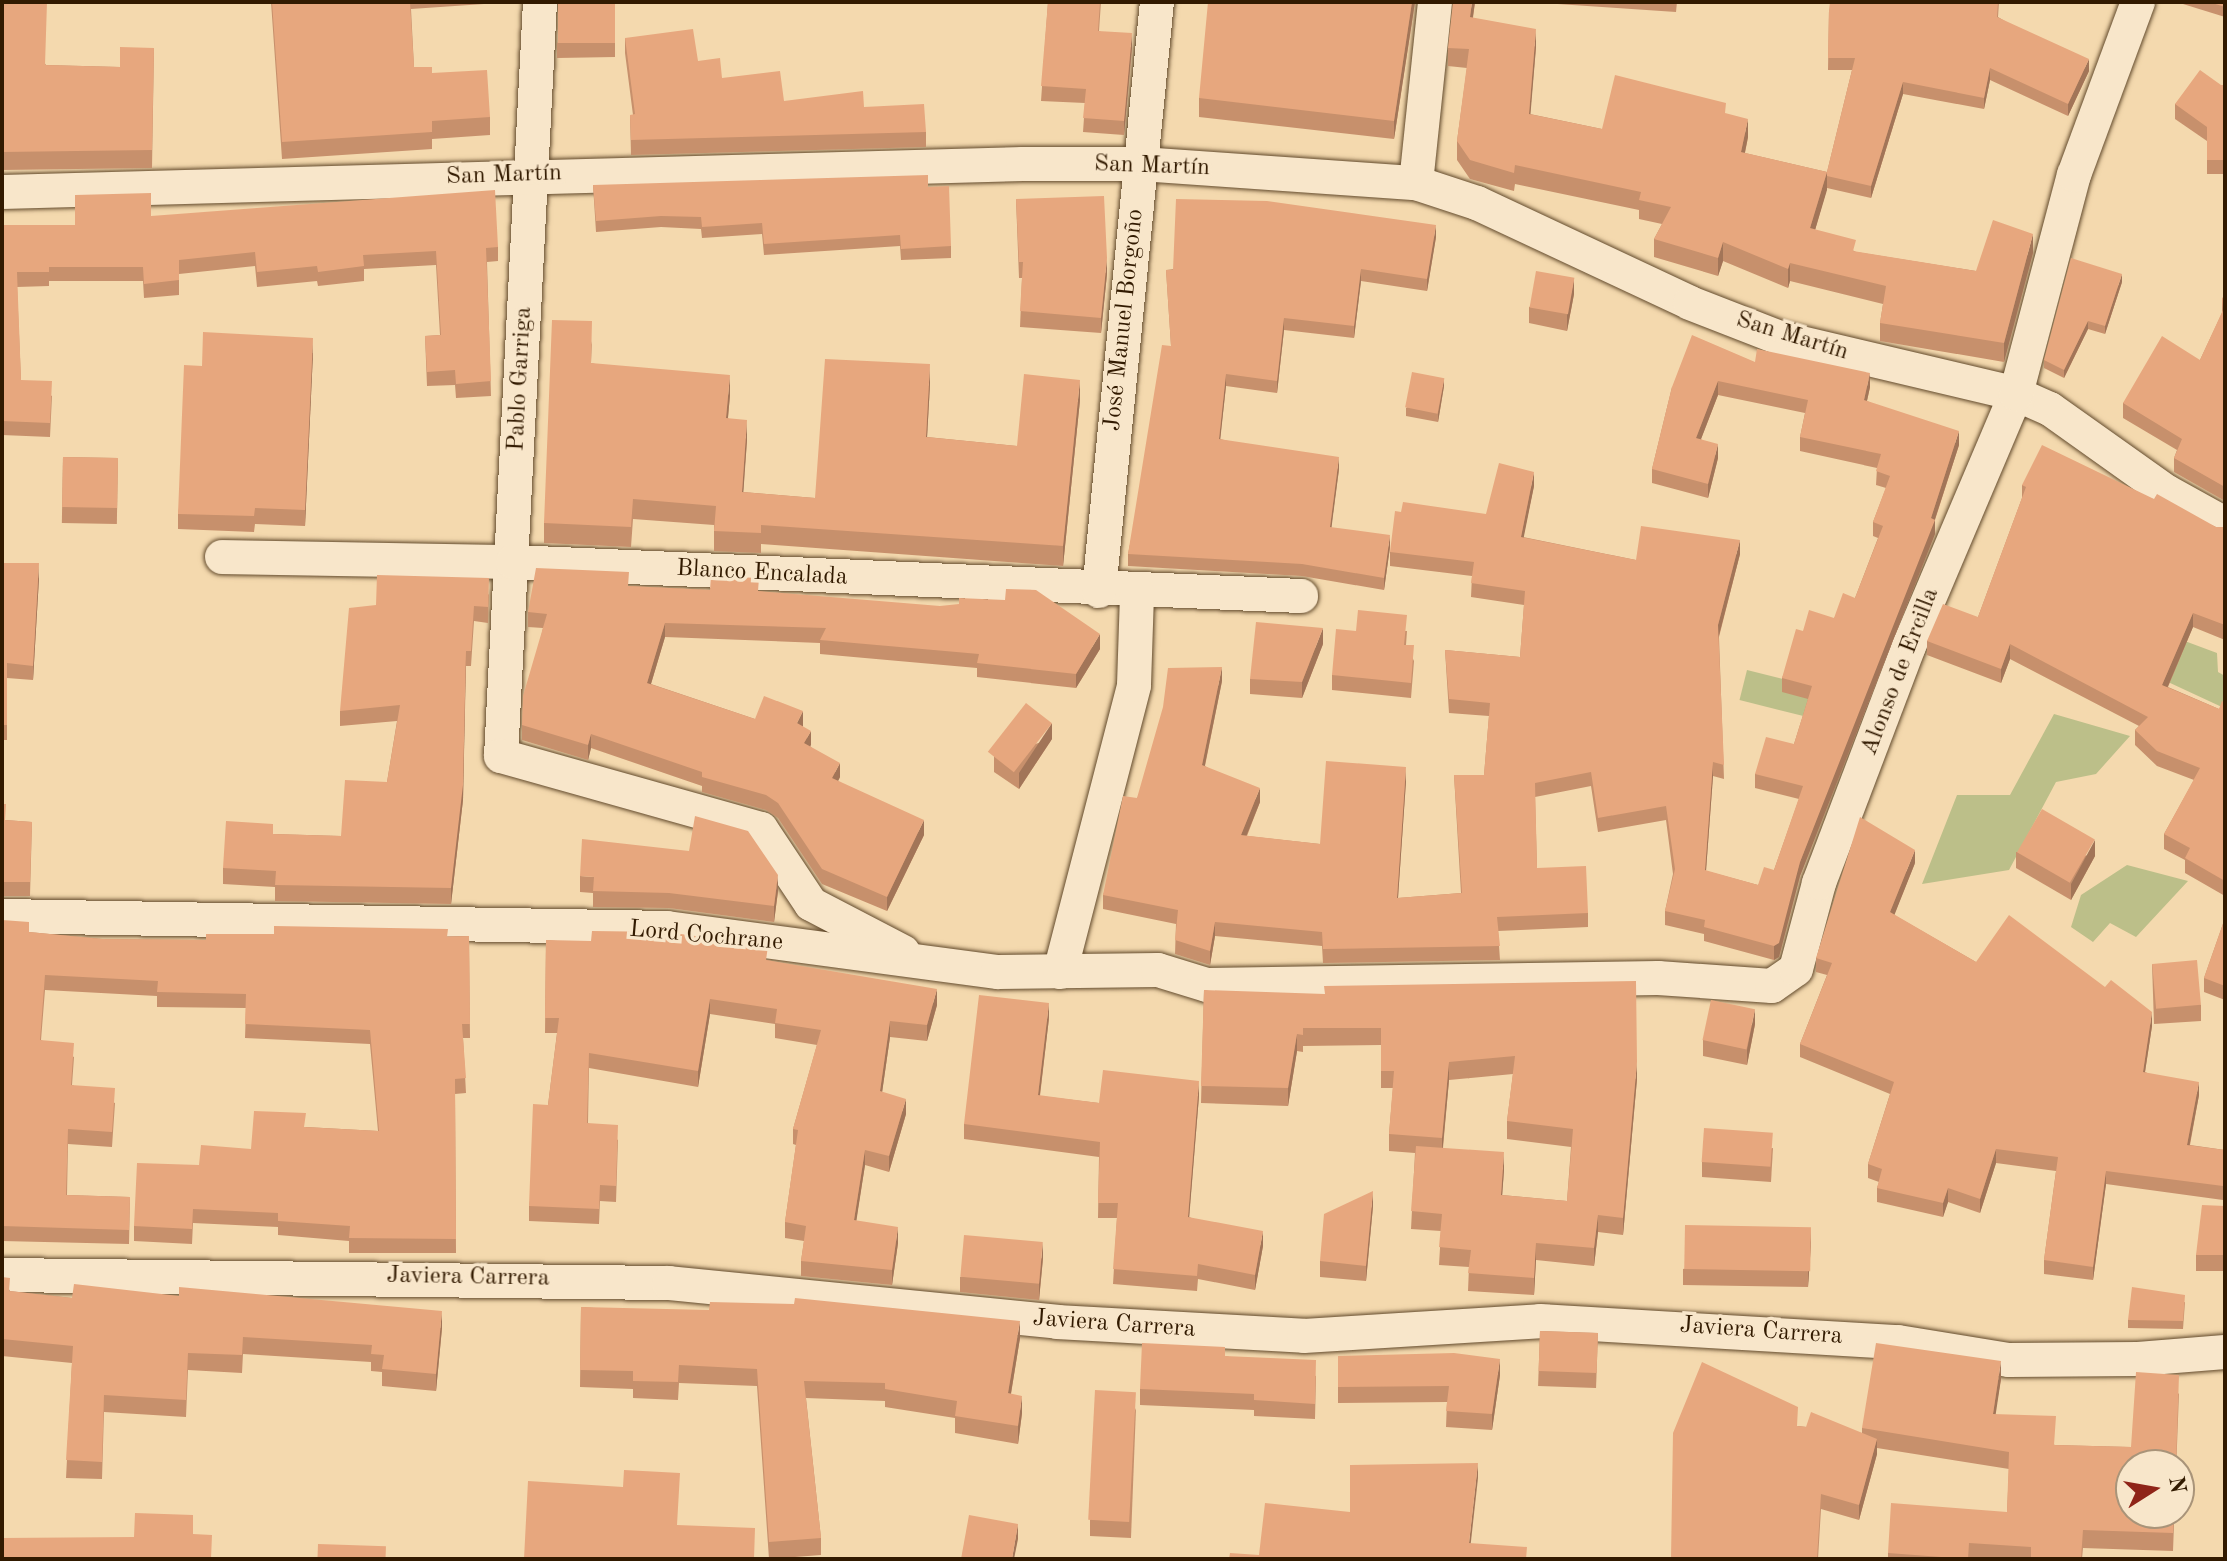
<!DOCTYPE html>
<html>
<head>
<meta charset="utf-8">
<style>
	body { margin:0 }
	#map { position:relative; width:2227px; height:1561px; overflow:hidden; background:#f4d9ae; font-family:"Old Standard TT",serif }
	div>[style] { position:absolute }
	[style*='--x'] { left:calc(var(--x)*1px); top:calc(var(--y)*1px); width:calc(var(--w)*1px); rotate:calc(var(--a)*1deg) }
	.green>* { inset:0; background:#bcbf89; transform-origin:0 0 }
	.roads { filter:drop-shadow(0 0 2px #624a2c) drop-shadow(0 0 2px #624a2c) }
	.minor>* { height:34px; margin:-17px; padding:0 17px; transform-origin:17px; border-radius:17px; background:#f8e6ca }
	.wall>* { inset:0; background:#c7906c; transform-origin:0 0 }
	.shaded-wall>* { inset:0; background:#a27558 }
	.building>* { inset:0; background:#e7a77e; transform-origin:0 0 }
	span { translate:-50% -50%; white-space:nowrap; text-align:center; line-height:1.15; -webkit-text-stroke:7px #f8e6ca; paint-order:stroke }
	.street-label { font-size:24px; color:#321a00 }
	.frame { position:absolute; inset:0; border:4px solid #321a00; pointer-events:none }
	.north { position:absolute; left:2115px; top:1449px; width:80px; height:80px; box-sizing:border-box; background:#f8e6ca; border:2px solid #a99479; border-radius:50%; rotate:79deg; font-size:22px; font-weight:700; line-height:32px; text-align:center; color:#321a00 }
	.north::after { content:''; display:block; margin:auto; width:28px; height:36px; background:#8f2418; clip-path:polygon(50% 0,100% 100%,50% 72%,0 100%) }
</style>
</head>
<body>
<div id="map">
	<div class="green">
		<i style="clip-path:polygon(2174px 637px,2217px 653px,2218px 672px,2225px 676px,2224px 708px,2168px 682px)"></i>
		<i style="left:1747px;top:670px;width:70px;height:31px;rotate:14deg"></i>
		<i style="clip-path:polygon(2054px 714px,2130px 736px,2096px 774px,2056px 782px,2009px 870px,1922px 884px,1957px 795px,2010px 795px)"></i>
		<i style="clip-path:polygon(2127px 865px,2188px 881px,2136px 937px,2110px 923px,2093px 942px,2071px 927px,2081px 895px)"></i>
	</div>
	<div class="roads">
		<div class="minor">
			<i style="--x:540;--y:2;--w:755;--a:92.96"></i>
			<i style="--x:501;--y:756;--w:270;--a:15.7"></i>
			<i style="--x:761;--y:829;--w:90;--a:56.3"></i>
			<i style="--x:811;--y:904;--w:104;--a:27.6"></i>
			<i style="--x:1416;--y:183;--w:182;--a:-84"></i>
			<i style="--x:2;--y:192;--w:1021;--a:-1.57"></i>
			<i style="--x:1023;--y:164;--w:118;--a:0"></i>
			<i style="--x:1141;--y:164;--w:276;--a:4"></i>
			<i style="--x:1416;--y:183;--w:64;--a:18.2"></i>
			<i style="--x:1477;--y:203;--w:235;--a:25.1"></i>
			<i style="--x:1690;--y:303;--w:97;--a:21.3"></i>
			<i style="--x:1780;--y:338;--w:243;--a:13.3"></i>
			<i style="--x:2016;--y:394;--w:37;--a:24"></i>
			<i style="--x:2050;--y:409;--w:143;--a:35.4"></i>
			<i style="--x:2167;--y:492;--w:66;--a:28.9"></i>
			<i style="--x:222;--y:557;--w:291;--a:1"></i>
			<i style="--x:513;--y:562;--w:789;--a:2.47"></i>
			<i style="--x:1099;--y:591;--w:592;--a:-84.38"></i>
			<i style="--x:2;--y:916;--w:665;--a:1.03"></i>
			<i style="--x:667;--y:928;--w:334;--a:7.6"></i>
			<i style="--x:998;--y:972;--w:160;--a:-0.7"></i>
			<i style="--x:1158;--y:970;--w:51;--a:17"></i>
			<i style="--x:1207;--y:985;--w:451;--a:-0.9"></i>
			<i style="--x:1658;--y:978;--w:114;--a:4"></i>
			<i style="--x:1772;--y:986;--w:29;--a:-35"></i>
			<i style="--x:1796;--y:969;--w:89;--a:-75"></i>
			<i style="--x:1819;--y:883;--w:254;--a:-69.2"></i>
			<i style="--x:1909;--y:646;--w:274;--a:-67"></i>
			<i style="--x:2016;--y:394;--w:227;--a:-75.2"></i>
			<i style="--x:2074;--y:175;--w:184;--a:-69.7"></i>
			<i style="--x:1060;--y:972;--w:296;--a:-75.5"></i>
			<i style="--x:1134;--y:685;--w:92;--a:-88.1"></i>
			<i style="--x:2;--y:1275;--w:667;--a:0.69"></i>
			<i style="--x:669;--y:1283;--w:390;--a:5.7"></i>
			<i style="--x:1057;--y:1322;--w:247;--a:3.2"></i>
			<i style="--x:1304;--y:1336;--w:236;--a:-3.6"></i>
			<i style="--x:1540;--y:1321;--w:359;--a:3.4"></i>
			<i style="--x:1898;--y:1342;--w:112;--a:9.2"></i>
			<i style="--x:2009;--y:1360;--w:129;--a:-0.4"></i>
			<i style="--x:2138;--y:1359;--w:87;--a:-4.6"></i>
		</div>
	</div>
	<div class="wall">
		<i style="clip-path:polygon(2px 2px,46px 65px,120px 67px,154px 48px,152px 168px,2px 170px)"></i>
		<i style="clip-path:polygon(271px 2px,484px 2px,484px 4px,411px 9px,414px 67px,432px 73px,490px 117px,490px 135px,432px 139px,432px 149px,282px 159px)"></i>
		<i style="clip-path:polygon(615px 2px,615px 57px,557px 58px,557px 43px)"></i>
		<i style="clip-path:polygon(1048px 2px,1101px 2px,1099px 31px,1132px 48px,1124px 135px,1083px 132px,1085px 103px,1041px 101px)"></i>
		<i style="clip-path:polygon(1415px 2px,1394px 139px,1199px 117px,1199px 98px)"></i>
		<i style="clip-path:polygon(1475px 2px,1473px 18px,1536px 47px,1530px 114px,1602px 129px,1726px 114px,1748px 137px,1745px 153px,1827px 172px,1852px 70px,1828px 70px,1829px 10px,1999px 2px,1998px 17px,2089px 71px,2068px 116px,1990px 80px,1984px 109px,1903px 94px,1871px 198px,1827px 188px,1815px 230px,1856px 252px,1976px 271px,2033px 253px,2004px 362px,1880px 341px,1880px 323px,1883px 304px,1790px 281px,1788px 288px,1723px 261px,1718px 276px,1654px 257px,1654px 239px,1662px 224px,1639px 219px,1639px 210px,1515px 184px,1514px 191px,1470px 179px,1457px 160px,1457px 141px,1467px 68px,1448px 66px,1448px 48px)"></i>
		<i style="clip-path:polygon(1528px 2px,1677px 2px,1676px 12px)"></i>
		<i style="clip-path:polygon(2183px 2px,2225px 2px,2225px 17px,2183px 4px)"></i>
		<i style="clip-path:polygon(625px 38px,698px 61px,722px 78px,784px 101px,926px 132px,926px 147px,631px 155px,630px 115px,633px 115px,625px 53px)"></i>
		<i style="clip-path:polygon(2221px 85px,2225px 85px,2225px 174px,2207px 174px,2207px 141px,2175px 119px,2175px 104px)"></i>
		<i style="clip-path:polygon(593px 185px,928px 187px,951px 246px,951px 258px,901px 260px,900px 246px,764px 255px,762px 234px,702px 238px,701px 229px,661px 227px,596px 232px)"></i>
		<i style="clip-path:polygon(1016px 199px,1107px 274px,1101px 333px,1020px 327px,1022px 278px,1019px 278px)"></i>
		<i style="clip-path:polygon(151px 216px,498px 247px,498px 261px,487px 262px,491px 396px,456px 398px,455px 385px,427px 386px,425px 336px,440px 335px,436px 265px,364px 269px,364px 281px,318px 286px,317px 281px,257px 287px,255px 266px,179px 274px,179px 295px,144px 298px,143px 281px,49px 281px,49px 286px,17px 287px,21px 380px,52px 396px,50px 437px,2px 435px,2px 225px,75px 225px)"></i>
		<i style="clip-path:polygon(1436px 237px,1427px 291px,1361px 281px,1354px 338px,1284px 330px,1277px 393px,1226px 386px,1220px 439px,1339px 469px,1331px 528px,1390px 547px,1384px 590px,1302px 576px,1128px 566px,1128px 554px,1171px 346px,1166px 270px)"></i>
		<i style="clip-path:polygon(2122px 282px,2105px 334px,2088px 329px,2064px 378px,2044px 368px,2044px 360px)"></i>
		<i style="clip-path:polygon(1574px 294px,1567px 331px,1529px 323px,1529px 307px)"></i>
		<i style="clip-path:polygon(2225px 297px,2225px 501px,2174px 472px,2174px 458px,2177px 450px,2123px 418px,2123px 403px,2200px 360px,2222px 313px,2222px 298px)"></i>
		<i style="clip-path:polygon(592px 341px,591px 363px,730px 395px,728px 418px,747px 440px,743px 492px,815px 498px,930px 384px,927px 437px,1017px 446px,1080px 400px,1063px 566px,761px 544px,761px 553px,714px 551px,714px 525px,633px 519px,631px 547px,544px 543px,544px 523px)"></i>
		<i style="clip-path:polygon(313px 353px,305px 526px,255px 524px,254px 532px,178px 529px,178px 514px,202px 366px)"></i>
		<i style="clip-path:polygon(1755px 362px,1870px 387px,1867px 401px,1959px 445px,1935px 520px,1935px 534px,1800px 876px,1779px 957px,1774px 960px,1704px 941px,1704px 934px,1665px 925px,1665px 911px,1673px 874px,1666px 820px,1598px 832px,1591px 786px,1535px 797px,1537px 868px,1588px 913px,1588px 927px,1498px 931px,1500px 960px,1323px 963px,1322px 946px,1215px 936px,1210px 965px,1175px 954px,1176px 924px,1103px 909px,1103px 895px,1137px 798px,1222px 681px,1205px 766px,1260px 802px,1247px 836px,1320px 844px,1406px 781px,1398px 898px,1461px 893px,1454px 775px,1484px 775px,1489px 716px,1449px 713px,1445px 650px,1520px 657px,1524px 605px,1471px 597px,1472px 576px,1390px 566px,1390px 552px,1486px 514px,1534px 486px,1523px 537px,1636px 560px,1740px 554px,1719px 637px,1724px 779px,1713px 776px,1706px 871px,1758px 885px,1774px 870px,1799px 799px,1755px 788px,1755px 774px,1794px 744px,1808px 699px,1782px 692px,1782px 678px,1803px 631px,1834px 618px,1855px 598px,1878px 538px,1873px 536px,1873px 522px,1886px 488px,1876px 485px,1877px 468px,1800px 451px,1800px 437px,1805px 413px,1718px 395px,1701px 439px,1718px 458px,1708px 498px,1652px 483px,1652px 469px,1672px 387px)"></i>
		<i style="clip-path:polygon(1444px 386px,1438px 422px,1406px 416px,1406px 408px)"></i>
		<i style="left:63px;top:457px;width:55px;height:66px;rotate:1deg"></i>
		<i style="clip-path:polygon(2022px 485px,2154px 499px,2216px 527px,2225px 527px,2225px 640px,2193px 627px,2168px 687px,2219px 709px,2225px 703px,2225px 896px,2185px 873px,2185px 860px,2164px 849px,2164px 834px,2194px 780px,2157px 766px,2135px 745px,2135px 730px,2139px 726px,2010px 659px,2001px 683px,1927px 655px,1927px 641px,1978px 617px,2022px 498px)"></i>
		<i style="clip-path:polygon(2px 563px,39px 578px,33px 680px,7px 678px,7px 740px,3px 740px)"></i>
		<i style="clip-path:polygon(629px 586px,710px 590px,759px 591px,1100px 649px,1076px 688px,977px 677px,977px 668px,820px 654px,820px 643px,665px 637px,651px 684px,755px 719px,803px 727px,810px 746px,840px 777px,838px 781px,924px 835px,887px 911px,822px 884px,778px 818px,766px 810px,702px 792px,702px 786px,591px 748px,588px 760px,522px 740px,522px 725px,543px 628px,528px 627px,528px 612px)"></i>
		<i style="clip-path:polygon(489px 594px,488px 623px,474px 621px,471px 666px,466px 666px,463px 800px,451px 904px,275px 901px,275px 887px,223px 884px,223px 868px,273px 834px,341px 836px,387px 782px,397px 721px,340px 726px,340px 711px)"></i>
		<i style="clip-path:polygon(1356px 631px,1407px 631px,1406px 645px,1414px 661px,1411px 698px,1332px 690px,1332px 675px)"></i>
		<i style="clip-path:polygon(1323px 644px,1302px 698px,1250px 694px,1250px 679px)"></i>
		<i style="clip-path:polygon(1052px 739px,1019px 789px,994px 772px,994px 756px)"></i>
		<i style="clip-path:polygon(2px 804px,5px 820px,32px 822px,30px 896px,2px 896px)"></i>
		<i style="clip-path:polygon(2016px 852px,2095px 856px,2071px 900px,2016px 868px)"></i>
		<i style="clip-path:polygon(1915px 863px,1894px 915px,1976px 962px,2152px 1026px,2145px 1072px,2199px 1095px,2190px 1145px,2225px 1150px,2223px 1200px,2106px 1184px,2093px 1280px,2044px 1274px,2044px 1260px,2056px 1171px,1996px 1163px,1980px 1213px,1948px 1202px,1943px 1217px,1877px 1202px,1877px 1188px,1879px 1182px,1868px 1178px,1868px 1164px,1890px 1094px,1800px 1057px,1800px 1044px,1827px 975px,1816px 972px,1816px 958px)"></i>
		<i style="clip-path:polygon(580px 876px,778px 891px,774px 922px,669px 908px,593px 907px,593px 893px,580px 892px)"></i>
		<i style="clip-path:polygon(2225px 918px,2225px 1000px,2204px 992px,2204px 978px)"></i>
		<i style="clip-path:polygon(2px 920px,29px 932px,102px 939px,206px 940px,469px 936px,470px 1038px,463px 1038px,466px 1093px,455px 1094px,456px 1253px,349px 1253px,349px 1241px,278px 1235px,278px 1227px,193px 1223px,192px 1244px,134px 1241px,134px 1226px,199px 1165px,251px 1149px,306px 1127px,378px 1131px,370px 1044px,245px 1038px,246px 1008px,157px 1007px,157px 996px,45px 990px,41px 1040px,74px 1057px,72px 1085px,115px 1103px,112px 1147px,68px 1144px,67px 1195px,130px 1197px,129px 1244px,2px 1241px)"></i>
		<i style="clip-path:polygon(546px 940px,768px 960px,937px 1005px,927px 1041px,890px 1037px,882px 1092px,906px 1114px,889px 1172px,865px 1165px,856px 1221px,898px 1243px,892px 1285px,801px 1276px,801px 1261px,804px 1241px,785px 1238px,785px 1222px,796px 1145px,793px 1144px,793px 1129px,817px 1045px,775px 1038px,775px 1024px,710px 1014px,698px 1087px,589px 1068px,588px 1123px,618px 1140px,616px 1202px,600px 1201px,599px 1224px,529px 1221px,529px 1206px,548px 1105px,557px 1033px,545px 1033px)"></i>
		<i style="clip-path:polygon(2152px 964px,2201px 1005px,2201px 1021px,2154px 1024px)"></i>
		<i style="clip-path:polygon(evenodd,1204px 990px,1637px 1079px,1623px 1235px,1598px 1232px,1594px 1266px,1536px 1260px,1534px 1295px,1468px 1291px,1469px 1267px,1439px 1265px,1441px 1231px,1411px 1229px,1415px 1153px,1389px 1151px,1389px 1134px,1393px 1088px,1381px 1088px,1381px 1045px,1303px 1046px,1303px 1052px,1297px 1051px,1288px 1106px,1201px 1103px,1204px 990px,1513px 1074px,1507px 1121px,1507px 1139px,1571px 1147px,1567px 1201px,1502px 1195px,1504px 1170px,1443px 1148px,1449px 1080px,1513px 1074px)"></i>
		<i style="clip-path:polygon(1049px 1018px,1040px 1096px,1099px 1103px,1199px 1096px,1189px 1217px,1263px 1246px,1255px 1290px,1198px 1279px,1197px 1291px,1113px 1284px,1117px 1218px,1098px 1218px,1099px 1157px,964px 1139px,964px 1124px)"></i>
		<i style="clip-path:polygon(1755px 1024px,1747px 1065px,1703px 1056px,1703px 1040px)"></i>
		<i style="clip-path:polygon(1773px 1148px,1771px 1182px,1702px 1177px,1702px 1162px)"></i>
		<i style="clip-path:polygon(1373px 1206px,1366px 1281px,1320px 1277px,1320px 1261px)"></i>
		<i style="clip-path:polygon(2225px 1206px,2225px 1271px,2196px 1271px,2196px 1255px)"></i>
		<i style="clip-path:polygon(1811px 1243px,1808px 1287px,1683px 1285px,1683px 1269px)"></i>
		<i style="clip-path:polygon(1043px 1258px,1039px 1300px,960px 1292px,960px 1277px)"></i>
		<i style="clip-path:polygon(2px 1277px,10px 1291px,72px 1298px,442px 1328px,436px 1391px,382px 1386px,382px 1372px,371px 1371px,371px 1362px,243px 1354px,242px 1373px,188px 1370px,186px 1417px,104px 1412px,102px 1479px,66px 1478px,72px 1363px,2px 1356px)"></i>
		<i style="clip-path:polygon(2185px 1302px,2183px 1329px,2128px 1328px,2128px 1320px)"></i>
		<i style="clip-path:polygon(581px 1307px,1020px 1338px,1011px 1394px,1022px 1413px,1018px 1444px,955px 1433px,955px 1418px,885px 1407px,885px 1401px,806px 1398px,821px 1538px,821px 1555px,769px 1559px,757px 1386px,679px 1383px,678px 1400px,633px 1398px,633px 1389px,580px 1387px)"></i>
		<i style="left:1540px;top:1331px;width:58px;height:55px;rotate:2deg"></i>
		<i style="clip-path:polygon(1225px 1356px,1316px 1376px,1315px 1419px,1254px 1416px,1254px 1410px,1140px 1405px,1140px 1389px)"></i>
		<i style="clip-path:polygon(1338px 1356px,1500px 1375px,1492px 1430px,1446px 1427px,1447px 1402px,1338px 1403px)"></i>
		<i style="clip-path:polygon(2001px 1379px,1995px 1414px,2055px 1445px,2131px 1447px,2179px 1393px,2173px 1551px,2083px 1548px,2082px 1559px,1888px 1559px,1888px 1553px,2007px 1512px,2009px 1469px,1877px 1448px,1877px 1454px,1859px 1520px,1821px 1509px,1818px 1559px,1671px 1559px,1798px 1426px,1862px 1433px,1862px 1428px)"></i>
		<i style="clip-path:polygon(1136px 1408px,1131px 1538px,1090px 1536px,1090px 1520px)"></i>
	</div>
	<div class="shaded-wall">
		<i style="clip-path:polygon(1412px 2px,1415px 2px,1394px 139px,1394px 121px)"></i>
		<i style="clip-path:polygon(1472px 2px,1475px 2px,1470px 36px,1470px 17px)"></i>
		<i style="clip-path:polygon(1536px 29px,1536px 47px,1529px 132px,1529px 114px)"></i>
		<i style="clip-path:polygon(1132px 33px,1132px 48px,1124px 135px,1124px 121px)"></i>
		<i style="clip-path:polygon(2089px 59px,2089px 71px,2068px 116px,2068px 104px)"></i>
		<i style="clip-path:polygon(1990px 68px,1990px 80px,1984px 109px,1984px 98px)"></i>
		<i style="clip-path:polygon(1903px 82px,1903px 94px,1871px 198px,1871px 186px)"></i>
		<i style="clip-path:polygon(1748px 119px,1748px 137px,1741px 171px,1741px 152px)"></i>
		<i style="clip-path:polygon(1827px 172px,1827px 190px,1810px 247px,1810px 228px)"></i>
		<i style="clip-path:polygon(1436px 225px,1436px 237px,1427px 291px,1427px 279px)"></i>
		<i style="clip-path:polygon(2033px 234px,2033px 253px,2004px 362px,2004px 343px)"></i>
		<i style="clip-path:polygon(1723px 242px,1723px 261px,1718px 276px,1718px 258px)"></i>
		<i style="clip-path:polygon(1107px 258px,1107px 274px,1101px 333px,1101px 318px)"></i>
		<i style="clip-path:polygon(1790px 263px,1790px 281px,1788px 288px,1788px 269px)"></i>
		<i style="clip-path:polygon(1361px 269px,1361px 281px,1354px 338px,1354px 326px)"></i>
		<i style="clip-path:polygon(2122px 274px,2122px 282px,2105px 334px,2105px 326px)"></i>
		<i style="clip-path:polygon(1574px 278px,1574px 294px,1567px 331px,1567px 315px)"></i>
		<i style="clip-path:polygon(1284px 318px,1284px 330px,1277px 393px,1277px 381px)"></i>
		<i style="clip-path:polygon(2088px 321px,2088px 329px,2064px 378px,2064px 370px)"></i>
		<i style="clip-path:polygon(313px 338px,313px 353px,305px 526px,305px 510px)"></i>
		<i style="clip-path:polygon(930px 364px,930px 384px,926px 457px,926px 437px)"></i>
		<i style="clip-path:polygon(1870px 373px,1870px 387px,1864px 414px,1864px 400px)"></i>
		<i style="clip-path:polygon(1226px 374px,1226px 386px,1219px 451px,1219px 439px)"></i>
		<i style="clip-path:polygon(730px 375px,730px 395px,726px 438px,726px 418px)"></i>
		<i style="clip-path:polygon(1444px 378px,1444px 386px,1438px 422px,1438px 414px)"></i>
		<i style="clip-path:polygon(1080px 380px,1080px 400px,1063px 566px,1063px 546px)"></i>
		<i style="clip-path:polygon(1718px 381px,1718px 395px,1696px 452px,1696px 438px)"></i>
		<i style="clip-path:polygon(747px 420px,747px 440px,742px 512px,742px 492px)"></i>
		<i style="clip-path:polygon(1959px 431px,1959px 445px,1934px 522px,1935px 520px,1935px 534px,1800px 876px,1779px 957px,1774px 960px,1774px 946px,1800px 862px,1931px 518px)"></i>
		<i style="clip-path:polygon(1718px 444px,1718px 458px,1708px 498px,1708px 484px)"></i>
		<i style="clip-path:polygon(1339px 457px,1339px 469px,1330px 539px,1330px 527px)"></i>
		<i style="clip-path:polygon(1534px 472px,1534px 486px,1521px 551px,1521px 537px)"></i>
		<i style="clip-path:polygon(1390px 535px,1390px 547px,1384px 590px,1384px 578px)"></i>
		<i style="clip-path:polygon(1740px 540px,1740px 554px,1718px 639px,1718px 625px)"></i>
		<i style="clip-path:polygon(39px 563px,39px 578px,33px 680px,33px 666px)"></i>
		<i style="clip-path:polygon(2193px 613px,2193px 627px,2162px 700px,2162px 685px)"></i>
		<i style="clip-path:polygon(665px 623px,665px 637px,647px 697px,647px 683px)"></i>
		<i style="clip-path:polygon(1323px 628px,1323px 644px,1302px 698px,1302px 682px)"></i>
		<i style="clip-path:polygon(1100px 634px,1100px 649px,1076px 688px,1076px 674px)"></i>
		<i style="clip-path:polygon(2010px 644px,2010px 659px,2001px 683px,2001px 669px)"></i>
		<i style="clip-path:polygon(466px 651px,463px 800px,451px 904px,451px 888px)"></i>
		<i style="clip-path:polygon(1222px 667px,1222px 681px,1202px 779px,1202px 765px)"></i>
		<i style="clip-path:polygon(803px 711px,803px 726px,797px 738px,797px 723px)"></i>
		<i style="clip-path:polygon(1052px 723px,1052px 739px,1019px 789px,1019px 773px)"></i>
		<i style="clip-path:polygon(811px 731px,811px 745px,804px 758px,804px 743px)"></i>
		<i style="clip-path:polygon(591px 734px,591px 748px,588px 760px,588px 745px)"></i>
		<i style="clip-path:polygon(1713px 762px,1713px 776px,1705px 884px,1705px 870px)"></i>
		<i style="clip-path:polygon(840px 763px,840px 777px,832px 793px,832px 778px)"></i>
		<i style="clip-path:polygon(1406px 767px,1406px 781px,1397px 912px,1397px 898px)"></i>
		<i style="clip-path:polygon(1260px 788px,1260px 802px,1241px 849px,1241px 835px)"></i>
		<i style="clip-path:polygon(924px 820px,924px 835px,887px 911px,887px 897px)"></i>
		<i style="clip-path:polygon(2095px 840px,2095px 856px,2071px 900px,2071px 884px)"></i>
		<i style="clip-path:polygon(1915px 850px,1915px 863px,1890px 926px,1890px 912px)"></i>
		<i style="clip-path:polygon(778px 875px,778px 891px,774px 922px,774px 906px)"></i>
		<i style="clip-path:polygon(1215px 922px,1215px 936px,1210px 965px,1210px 951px)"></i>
		<i style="clip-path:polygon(937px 989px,937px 1005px,927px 1041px,927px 1025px)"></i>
		<i style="clip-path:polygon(710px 999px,710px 1014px,698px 1087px,698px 1071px)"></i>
		<i style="clip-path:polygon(1049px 1003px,1049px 1018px,1038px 1110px,1038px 1095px)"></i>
		<i style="clip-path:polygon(1755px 1009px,1755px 1024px,1747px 1065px,1747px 1050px)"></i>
		<i style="clip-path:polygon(2152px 1012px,2152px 1026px,2143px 1085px,2143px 1072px)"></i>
		<i style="clip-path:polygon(890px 1021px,890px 1037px,880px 1107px,880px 1091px)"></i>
		<i style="clip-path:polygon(1297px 1034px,1297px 1051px,1288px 1106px,1288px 1088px)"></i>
		<i style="clip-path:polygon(1449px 1062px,1449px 1080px,1442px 1155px,1442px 1138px)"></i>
		<i style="clip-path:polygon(1637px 1062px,1637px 1079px,1623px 1235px,1623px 1218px)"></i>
		<i style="clip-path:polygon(1199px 1081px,1199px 1096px,1188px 1232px,1188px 1217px)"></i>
		<i style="clip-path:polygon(2199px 1082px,2199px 1095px,2187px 1158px,2187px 1145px)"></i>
		<i style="clip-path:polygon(906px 1099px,906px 1114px,889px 1172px,889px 1156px)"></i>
		<i style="clip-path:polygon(1996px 1149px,1996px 1163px,1980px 1213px,1980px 1199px)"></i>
		<i style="clip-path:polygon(865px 1150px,865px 1165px,854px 1236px,854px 1220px)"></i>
		<i style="clip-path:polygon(1504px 1152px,1504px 1170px,1501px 1212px,1501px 1195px)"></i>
		<i style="clip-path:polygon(2106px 1171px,2106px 1184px,2093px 1280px,2093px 1267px)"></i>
		<i style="clip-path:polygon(1948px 1188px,1948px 1202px,1943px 1217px,1943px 1203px)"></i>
		<i style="clip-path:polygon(1373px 1191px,1373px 1206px,1366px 1281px,1366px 1266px)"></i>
		<i style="clip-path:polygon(1598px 1215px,1598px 1232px,1594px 1266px,1594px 1248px)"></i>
		<i style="clip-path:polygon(898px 1227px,898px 1243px,892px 1285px,892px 1270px)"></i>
		<i style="clip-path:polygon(1811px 1227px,1811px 1243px,1808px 1287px,1808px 1271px)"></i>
		<i style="clip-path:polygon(1263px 1231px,1263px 1246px,1255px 1290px,1255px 1275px)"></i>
		<i style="clip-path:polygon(1043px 1242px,1043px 1258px,1039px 1300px,1039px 1284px)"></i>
		<i style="clip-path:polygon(1536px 1243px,1536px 1260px,1534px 1295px,1534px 1278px)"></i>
		<i style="clip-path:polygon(442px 1311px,442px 1328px,436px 1391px,436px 1374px)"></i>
		<i style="clip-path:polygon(1020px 1321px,1020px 1338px,1008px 1411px,1008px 1393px)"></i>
		<i style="clip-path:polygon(1500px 1359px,1500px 1375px,1492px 1430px,1492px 1414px)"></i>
		<i style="clip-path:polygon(2001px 1361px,2001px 1379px,1993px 1432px,1993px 1414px)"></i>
		<i style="clip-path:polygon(1022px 1396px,1022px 1413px,1018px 1444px,1018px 1426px)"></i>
		<i style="clip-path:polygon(1877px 1439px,1877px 1454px,1859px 1520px,1859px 1505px)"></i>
		<i style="clip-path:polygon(1478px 1463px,1478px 1478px,1469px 1559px,1469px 1543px)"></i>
		<i style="clip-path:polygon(1018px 1524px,1018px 1539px,1014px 1559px,1012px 1559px)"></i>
	</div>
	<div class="building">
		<i style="clip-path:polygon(2px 2px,47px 2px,45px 65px,120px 67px,120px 47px,154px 48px,152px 150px,2px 152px)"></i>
		<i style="clip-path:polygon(272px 2px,410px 2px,414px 67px,432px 67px,432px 73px,487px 70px,490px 117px,432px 121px,432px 132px,282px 142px)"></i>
		<i style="left:558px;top:2px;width:57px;height:41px"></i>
		<i style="clip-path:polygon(1048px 2px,1100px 2px,1098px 31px,1132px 33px,1124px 121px,1083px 118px,1086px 89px,1041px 86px)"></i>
		<i style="clip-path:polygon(1208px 2px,1412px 2px,1394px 121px,1199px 98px)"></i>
		<i style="clip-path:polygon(1453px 2px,1472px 2px,1470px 17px,1536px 29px,1529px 114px,1602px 129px,1615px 75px,1726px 103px,1725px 113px,1748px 119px,1741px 152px,1827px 172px,1810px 228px,1856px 240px,1853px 251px,1976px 271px,1993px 220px,2033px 234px,2004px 343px,1880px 323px,1886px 286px,1790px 263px,1788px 269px,1723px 242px,1718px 258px,1654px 239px,1671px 207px,1639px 200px,1641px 192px,1515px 165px,1514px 173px,1470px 160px,1457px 141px,1469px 49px,1448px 48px)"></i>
		<i style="clip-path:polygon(1830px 2px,1998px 2px,1997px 17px,2089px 59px,2068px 104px,1990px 68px,1984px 98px,1903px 82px,1871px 186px,1827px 176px,1827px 172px,1855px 58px,1828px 58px,1829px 10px)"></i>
		<i style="clip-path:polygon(2209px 2px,2225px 2px,2225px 7px)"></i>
		<i style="clip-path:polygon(693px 29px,698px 61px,720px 58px,722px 78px,780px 71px,784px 101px,863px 91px,864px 107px,924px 104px,926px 132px,631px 140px,630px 115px,635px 114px,625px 38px)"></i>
		<i style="clip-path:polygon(2200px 70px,2221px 85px,2225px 85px,2225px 160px,2207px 160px,2207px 127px,2175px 104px)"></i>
		<i style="clip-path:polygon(928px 175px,928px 187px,949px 186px,951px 246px,901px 249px,900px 235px,764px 244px,762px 223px,702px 227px,701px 217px,661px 216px,596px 221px,593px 185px)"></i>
		<i style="clip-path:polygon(495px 190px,498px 247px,486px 248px,491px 381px,456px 384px,455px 370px,427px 372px,425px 336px,441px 335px,436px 251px,363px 255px,364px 266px,318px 272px,317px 266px,257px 272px,255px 252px,179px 260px,179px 280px,144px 284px,143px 267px,49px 267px,49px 272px,17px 272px,21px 380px,52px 381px,50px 423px,2px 421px,2px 225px,75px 225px,75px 195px,151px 193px,151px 216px)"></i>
		<i style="clip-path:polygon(1104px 196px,1107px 258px,1101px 318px,1020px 311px,1023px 262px,1019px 262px,1016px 199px)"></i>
		<i style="clip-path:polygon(1176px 199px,1267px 201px,1436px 225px,1427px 279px,1361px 269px,1354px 326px,1284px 318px,1277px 381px,1226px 374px,1219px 439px,1339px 457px,1330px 527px,1390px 535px,1384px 578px,1302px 564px,1128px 554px,1162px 345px,1171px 346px,1166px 270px,1173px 270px)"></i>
		<i style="clip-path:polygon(2071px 258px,2122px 274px,2105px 326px,2088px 321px,2064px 370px,2044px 360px)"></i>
		<i style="left:1536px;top:271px;width:39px;height:37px;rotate:10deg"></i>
		<i style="clip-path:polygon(2225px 297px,2225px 487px,2174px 458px,2182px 439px,2123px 403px,2162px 336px,2200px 360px,2223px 310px,2222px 298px)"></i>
		<i style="clip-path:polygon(552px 320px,592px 321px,591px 363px,730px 375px,726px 418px,747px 420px,742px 492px,815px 498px,825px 359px,930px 364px,926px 437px,1017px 446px,1024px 374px,1080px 380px,1063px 546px,761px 525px,761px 533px,714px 531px,716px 506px,633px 499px,631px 527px,544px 523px)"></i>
		<i style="clip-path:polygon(203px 332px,313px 338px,305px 510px,255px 508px,254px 516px,178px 514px,184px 365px,202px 366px)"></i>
		<i style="clip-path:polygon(1692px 335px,1755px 362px,1757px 349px,1870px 373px,1864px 400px,1959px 431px,1931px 518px,1935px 520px,1800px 862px,1779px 943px,1774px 946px,1704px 927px,1705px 920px,1665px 911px,1675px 869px,1666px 806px,1598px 818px,1591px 772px,1535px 783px,1537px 868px,1586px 866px,1588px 913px,1497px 917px,1500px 946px,1323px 949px,1322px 932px,1215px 922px,1210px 951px,1175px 940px,1178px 910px,1103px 895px,1123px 796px,1137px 798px,1163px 707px,1168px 668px,1222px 667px,1202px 765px,1260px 788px,1241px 835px,1320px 844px,1326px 761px,1406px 767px,1397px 898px,1462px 893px,1454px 775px,1484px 775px,1490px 703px,1449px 699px,1445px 650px,1520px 657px,1525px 591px,1471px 583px,1474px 562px,1390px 552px,1395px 511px,1401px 512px,1403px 502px,1486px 514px,1499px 463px,1534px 472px,1521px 537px,1636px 560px,1641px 526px,1740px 540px,1718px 625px,1724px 765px,1713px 762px,1705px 870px,1758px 885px,1764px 867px,1774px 870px,1803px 786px,1755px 774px,1766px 737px,1794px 744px,1812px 686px,1782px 678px,1796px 629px,1803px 631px,1809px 610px,1834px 618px,1843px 593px,1855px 598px,1883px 526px,1873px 522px,1890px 476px,1876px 471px,1881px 454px,1800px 437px,1808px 400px,1718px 381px,1696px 438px,1718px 444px,1708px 484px,1652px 469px,1672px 387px)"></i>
		<i style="left:1412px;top:372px;width:33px;height:36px;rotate:11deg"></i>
		<i style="clip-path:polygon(2042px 445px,2154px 499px,2157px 494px,2216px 527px,2225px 527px,2225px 625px,2193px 613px,2162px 685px,2219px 709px,2222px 701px,2225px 703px,2225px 881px,2185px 858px,2190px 848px,2164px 834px,2200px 768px,2157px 751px,2135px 730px,2148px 717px,2010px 644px,2001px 669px,1927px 641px,1943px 604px,1978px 617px,2026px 487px,2022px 485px)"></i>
		<i style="left:63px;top:457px;width:55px;height:50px;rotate:1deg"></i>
		<i style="clip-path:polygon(2px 563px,39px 563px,33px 666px,7px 663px,7px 725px,3px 725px,2px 758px)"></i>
		<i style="clip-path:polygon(536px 568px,629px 572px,628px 586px,710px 590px,711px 576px,759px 578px,758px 591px,940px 606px,959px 604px,959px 598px,1005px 600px,1006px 589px,1036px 590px,1100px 634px,1076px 674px,977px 663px,979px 654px,820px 640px,826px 628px,665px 623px,647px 683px,755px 719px,764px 696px,803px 711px,797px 723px,811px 731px,804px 743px,840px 763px,832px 778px,924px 820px,887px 897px,822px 869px,778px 803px,766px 795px,702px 777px,702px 772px,591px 734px,588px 745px,522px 725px,523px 696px,547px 614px,528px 612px)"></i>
		<i style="clip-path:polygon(377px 575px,489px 578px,488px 607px,474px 606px,471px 651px,466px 651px,463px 785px,451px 888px,275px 885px,276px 871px,223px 868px,226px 821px,273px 824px,273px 834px,341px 836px,345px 780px,387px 782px,400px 705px,340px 711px,349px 608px,376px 605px)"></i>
		<i style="clip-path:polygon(1358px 610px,1407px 615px,1404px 645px,1414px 645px,1411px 683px,1332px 675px,1336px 629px,1356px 631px)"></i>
		<i style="clip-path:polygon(1256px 622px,1323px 628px,1302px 682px,1250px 679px)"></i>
		<i style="left:1026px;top:703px;width:33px;height:62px;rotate:38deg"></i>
		<i style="clip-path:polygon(2px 804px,6px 804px,5px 820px,32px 822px,30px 882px,2px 882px)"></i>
		<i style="left:2042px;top:809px;width:61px;height:50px;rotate:30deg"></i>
		<i style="clip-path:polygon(695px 816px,748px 831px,778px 875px,774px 906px,669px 893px,593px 891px,594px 877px,580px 876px,582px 839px,689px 851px)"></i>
		<i style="clip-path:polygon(1860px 817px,1915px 850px,1890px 912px,1976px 962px,2009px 915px,2105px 987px,2111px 980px,2152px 1012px,2143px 1072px,2199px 1082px,2187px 1145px,2225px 1150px,2225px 1171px,2223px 1186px,2106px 1171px,2093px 1267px,2044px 1260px,2058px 1157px,1996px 1149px,1980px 1199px,1948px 1188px,1943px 1203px,1877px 1188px,1882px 1169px,1868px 1164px,1894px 1082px,1800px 1044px,1832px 963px,1816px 958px)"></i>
		<i style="clip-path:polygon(2225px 918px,2225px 986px,2204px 978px)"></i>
		<i style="clip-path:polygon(2px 920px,29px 922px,29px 932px,102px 939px,206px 940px,206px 934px,274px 934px,274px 926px,448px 929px,447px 937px,469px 936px,470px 1024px,462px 1024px,466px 1078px,455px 1079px,456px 1239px,349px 1238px,350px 1226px,278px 1221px,278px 1213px,193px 1209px,192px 1229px,134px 1226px,137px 1163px,199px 1165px,201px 1145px,251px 1149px,254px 1111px,306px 1113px,304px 1127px,379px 1131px,370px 1030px,245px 1024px,246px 994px,157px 992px,158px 981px,45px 975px,40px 1040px,74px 1043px,71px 1085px,115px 1088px,112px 1132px,68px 1129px,66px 1195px,130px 1197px,129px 1230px,2px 1226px)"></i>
		<i style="clip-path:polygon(592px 931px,666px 932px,768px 946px,766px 960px,937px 989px,927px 1025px,890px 1021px,880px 1091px,906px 1099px,889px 1156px,865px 1150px,854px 1220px,898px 1227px,892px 1270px,801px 1261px,806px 1226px,785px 1222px,798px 1130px,793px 1129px,821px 1030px,775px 1023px,777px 1009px,710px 999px,698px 1071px,589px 1053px,587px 1123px,618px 1125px,616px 1186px,600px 1185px,599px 1209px,529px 1206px,533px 1104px,548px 1105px,559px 1018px,545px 1018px,546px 940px,591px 941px)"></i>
		<i style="left:2197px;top:960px;width:45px;height:45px;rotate:85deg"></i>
		<i style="clip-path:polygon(1636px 981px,1637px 1062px,1623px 1218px,1598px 1215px,1594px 1248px,1536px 1243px,1534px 1278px,1468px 1273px,1471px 1250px,1439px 1247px,1442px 1214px,1411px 1211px,1416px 1146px,1504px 1152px,1501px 1195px,1567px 1201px,1573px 1129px,1507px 1121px,1515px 1056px,1449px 1062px,1442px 1138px,1389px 1134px,1394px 1071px,1381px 1071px,1381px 1028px,1303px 1028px,1303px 1035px,1297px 1034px,1288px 1088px,1201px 1086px,1204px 990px,1325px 994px,1324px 986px)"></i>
		<i style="clip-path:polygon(979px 995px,1049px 1003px,1038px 1095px,1099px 1103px,1103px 1070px,1199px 1081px,1188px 1217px,1263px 1231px,1255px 1275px,1198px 1264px,1197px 1276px,1113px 1269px,1118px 1203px,1098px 1203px,1100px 1142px,964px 1124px)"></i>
		<i style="left:1711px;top:1000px;width:45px;height:41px;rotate:12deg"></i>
		<i style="left:1704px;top:1128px;width:69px;height:34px;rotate:4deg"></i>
		<i style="clip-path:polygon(1373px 1191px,1366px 1266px,1320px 1261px,1324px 1214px)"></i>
		<i style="clip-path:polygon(2202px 1205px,2225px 1206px,2225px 1255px,2196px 1255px)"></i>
		<i style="left:1685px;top:1225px;width:126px;height:44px;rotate:1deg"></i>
		<i style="left:964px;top:1235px;width:79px;height:42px;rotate:5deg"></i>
		<i style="clip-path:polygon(2px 1277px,10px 1278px,9px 1291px,72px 1298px,74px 1284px,179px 1296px,179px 1287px,442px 1311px,436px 1374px,382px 1369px,384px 1355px,371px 1354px,372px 1345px,243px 1337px,242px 1355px,188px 1353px,186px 1400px,104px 1395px,102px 1462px,66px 1460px,73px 1346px,2px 1339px)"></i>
		<i style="clip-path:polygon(2132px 1287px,2185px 1295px,2183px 1321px,2128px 1320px)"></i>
		<i style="clip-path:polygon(795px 1298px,1020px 1321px,1008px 1393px,1022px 1396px,1018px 1426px,955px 1416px,957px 1401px,885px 1389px,885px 1383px,804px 1381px,821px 1538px,769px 1542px,757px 1369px,679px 1365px,678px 1382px,633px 1381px,633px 1371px,580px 1370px,581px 1307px,709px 1310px,710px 1302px,794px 1304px)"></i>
		<i style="left:1540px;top:1331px;width:58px;height:40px;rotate:2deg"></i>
		<i style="clip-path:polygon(1142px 1343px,1225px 1347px,1225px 1356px,1316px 1360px,1315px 1404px,1254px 1400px,1254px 1394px,1140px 1389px)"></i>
		<i style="clip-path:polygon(1876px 1343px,2001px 1361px,1993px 1414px,2056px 1416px,2054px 1445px,2131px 1447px,2136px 1372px,2179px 1375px,2176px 1465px,2131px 1465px,2131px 1513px,2174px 1513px,2173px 1533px,2083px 1530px,2081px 1559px,2031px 1559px,2031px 1547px,1969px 1543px,1968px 1559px,1888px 1553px,1891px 1503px,2007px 1512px,2009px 1452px,1862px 1428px)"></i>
		<i style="clip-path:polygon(1454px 1353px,1500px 1359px,1492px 1414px,1446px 1411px,1449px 1386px,1338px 1387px,1338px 1356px)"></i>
		<i style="clip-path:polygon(1702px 1362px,1798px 1407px,1797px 1426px,1806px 1427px,1811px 1412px,1877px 1439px,1859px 1505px,1821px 1494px,1817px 1559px,1671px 1559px,1673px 1433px)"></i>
		<i style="left:1095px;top:1390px;width:41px;height:130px;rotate:3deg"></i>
		<i style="clip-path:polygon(1478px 1463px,1469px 1543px,1527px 1547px,1526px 1559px,1229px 1559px,1230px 1553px,1259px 1555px,1265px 1503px,1350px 1512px,1350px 1465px)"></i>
		<i style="clip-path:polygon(624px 1470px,680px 1473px,677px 1525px,755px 1528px,754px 1559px,524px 1559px,528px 1481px,623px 1487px)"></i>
		<i style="clip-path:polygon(135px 1513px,193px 1515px,193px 1534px,212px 1535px,211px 1559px,2px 1559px,2px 1538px,134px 1537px)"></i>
		<i style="clip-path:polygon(969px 1515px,1018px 1524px,1012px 1559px,961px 1559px)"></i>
		<i style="left:318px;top:1544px;width:68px;height:15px;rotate:2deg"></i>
	</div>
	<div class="street-label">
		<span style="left:1152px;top:167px;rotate:2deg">San Martín</span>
		<span style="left:504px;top:176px;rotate:-2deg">San Martín</span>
		<span style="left:1125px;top:320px;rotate:-84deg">José Manuel Borgoño</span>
		<span style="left:1792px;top:337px;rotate:17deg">San Martín</span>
		<span style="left:521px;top:379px;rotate:-87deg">Pablo Garriga</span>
		<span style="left:762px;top:574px;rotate:3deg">Blanco Encalada</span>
		<span style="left:1901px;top:672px;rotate:-69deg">Alonso de Ercilla</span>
		<span style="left:706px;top:937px;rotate:5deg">Lord Cochrane</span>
		<span style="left:468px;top:1278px;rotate:1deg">Javiera Carrera</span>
		<span style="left:1114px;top:1325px;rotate:4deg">Javiera Carrera</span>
		<span style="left:1761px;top:1332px;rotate:4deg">Javiera Carrera</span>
	</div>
	<div class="frame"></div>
	<div class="north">N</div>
</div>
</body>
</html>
